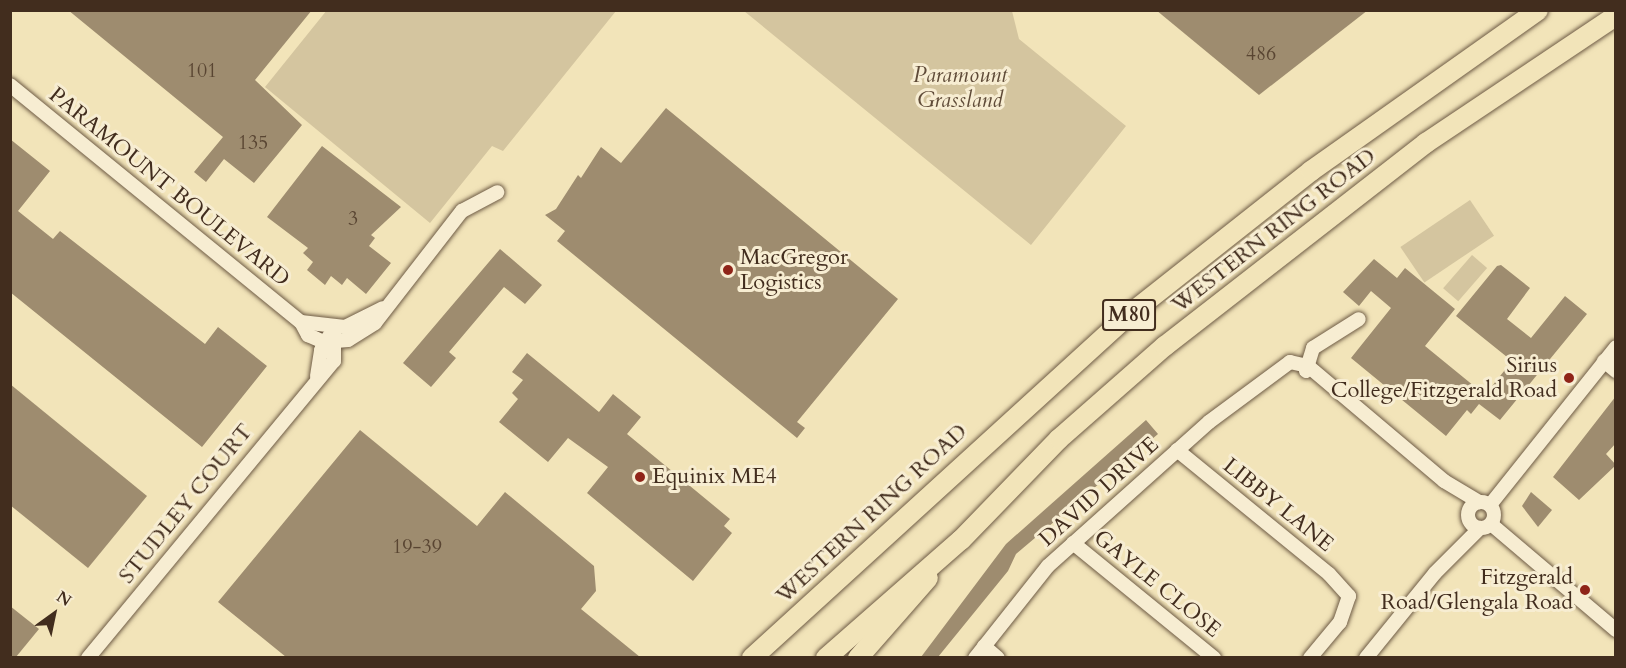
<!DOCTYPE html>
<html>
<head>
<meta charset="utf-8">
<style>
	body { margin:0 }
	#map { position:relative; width:1626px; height:668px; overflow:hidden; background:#f2e4b9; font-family:Cardo,serif }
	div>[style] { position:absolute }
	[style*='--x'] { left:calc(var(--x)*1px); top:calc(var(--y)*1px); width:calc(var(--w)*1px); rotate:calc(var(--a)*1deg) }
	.green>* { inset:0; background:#d4c59f; transform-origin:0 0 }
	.building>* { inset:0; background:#9e8c6f }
	.roads { filter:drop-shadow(0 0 2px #6e5b45) drop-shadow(0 0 2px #6e5b45) }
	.minor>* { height:14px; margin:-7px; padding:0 7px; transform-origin:7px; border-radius:7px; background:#f7edd2 }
	.minor>.ring { margin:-7px; padding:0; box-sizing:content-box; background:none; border:14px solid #f7edd2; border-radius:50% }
	.highway>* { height:20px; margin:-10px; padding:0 10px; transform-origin:10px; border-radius:10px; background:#f2e4b9 }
	.dots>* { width:16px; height:16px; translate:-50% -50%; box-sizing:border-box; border:3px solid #f7edd2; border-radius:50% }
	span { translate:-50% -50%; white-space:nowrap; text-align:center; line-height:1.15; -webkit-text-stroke:6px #f7edd2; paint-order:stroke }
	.number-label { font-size:20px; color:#594532 }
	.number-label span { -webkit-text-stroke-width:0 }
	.shield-label span { padding:2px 4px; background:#f7edd2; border:2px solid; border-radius:4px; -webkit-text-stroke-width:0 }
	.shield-label { font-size:21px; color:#422d1e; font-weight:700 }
	.park-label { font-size:22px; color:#5f4b38; font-style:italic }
	.street-label { font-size:22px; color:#422d1e }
	.poi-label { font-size:22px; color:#422d1e }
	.left { translate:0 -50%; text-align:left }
	.right { translate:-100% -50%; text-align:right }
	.frame { position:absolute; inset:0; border:12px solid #422d1e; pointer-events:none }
	.north { position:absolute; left:24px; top:584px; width:60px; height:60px; -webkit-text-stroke:4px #f7edd2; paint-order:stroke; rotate:33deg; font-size:16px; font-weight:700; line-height:24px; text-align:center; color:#422d1e }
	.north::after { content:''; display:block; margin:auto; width:21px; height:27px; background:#422d1e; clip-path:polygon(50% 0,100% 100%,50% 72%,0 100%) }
</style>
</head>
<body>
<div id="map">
	<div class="green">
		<i style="clip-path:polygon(327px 10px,616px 10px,616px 11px,503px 151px,492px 146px,430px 223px,265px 87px)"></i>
		<i style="clip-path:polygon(744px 11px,1012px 11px,1019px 39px,1126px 126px,1031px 245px)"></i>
		<i style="left:1470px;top:200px;width:43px;height:84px;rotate:56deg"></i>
		<i style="left:1472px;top:255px;width:20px;height:44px;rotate:41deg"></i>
	</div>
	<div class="building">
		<i style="clip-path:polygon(68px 10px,312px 10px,255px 80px,302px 125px,254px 183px,224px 159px,206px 182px,194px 172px,223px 137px)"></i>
		<i style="clip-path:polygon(1156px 10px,1368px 10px,1259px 95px)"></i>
		<i style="clip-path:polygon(666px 108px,898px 299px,797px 422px,805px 428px,797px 438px,557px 241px,565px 231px,545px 215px,556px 209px,578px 175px,581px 178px,601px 147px,621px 163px)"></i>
		<i style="clip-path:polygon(10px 139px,50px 171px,18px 211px,53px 239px,60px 231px,205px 344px,218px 327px,267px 366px,202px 447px,10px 292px)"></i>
		<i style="clip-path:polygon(322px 146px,401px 207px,371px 235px,375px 238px,369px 246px,391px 263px,366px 294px,347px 278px,342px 285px,331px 276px,325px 285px,307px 270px,313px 262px,303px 253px,308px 248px,267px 217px)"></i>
		<i style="clip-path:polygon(500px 249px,542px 285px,525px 304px,504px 287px,449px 352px,456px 358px,431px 387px,403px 363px)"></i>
		<i style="clip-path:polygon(1374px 259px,1397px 278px,1405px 268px,1455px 309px,1425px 346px,1485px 395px,1512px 361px,1456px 316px,1497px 266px,1501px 265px,1530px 288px,1507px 319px,1531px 338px,1565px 296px,1587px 314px,1500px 420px,1479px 404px,1471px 414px,1467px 410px,1446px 436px,1351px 358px,1391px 308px,1371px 291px,1359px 306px,1343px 292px)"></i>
		<i style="clip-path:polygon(527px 353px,599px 412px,613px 394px,641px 417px,627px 434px,730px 519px,724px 526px,732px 533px,693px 581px,587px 493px,608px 467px,568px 438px,548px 462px,499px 422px,518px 399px,512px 393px,523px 380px,512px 372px)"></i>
		<i style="clip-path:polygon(10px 384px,147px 496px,88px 568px,10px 505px)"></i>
		<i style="clip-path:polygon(1616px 396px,1616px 443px,1606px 454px,1616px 465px,1579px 500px,1553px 477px)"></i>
		<i style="clip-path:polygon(1146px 420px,1158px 434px,1016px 554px,1008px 571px,938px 657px,921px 657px,1006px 544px)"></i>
		<i style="clip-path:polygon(360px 430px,477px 526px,505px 492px,594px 566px,596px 591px,581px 609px,640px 657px,286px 657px,218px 602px)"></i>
		<i style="clip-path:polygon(1531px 492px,1552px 510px,1538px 527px,1522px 506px)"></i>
		<i style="clip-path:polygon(10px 606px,39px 629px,16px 657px,10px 657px)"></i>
	</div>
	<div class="roads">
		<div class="minor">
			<i style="--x:10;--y:85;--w:375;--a:39.2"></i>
			<i style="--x:301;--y:322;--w:15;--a:62"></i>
			<i style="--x:308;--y:335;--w:17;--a:24"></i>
			<i style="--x:324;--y:342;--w:24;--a:-5"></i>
			<i style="--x:348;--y:340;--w:32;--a:-32"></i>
			<i style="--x:375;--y:323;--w:142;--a:-52.2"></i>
			<i style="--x:462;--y:211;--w:40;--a:-28"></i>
			<i style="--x:301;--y:322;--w:44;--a:6.5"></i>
			<i style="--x:345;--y:327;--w:42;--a:-26.6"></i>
			<i style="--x:1604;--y:361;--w:16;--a:40"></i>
			<i style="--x:1306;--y:371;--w:24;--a:-73"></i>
			<i style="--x:1313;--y:348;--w:54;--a:-32.2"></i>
			<i style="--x:317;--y:376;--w:26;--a:-81"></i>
			<i style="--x:321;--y:350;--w:16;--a:-60"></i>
			<i style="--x:1177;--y:450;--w:196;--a:39.2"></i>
			<i style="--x:1329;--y:574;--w:30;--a:48"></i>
			<i style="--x:1349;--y:596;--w:28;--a:109"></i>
			<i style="--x:1340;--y:622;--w:47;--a:129.8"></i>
			<i class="ring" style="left:1468px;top:502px;width:12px;height:12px"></i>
			<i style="--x:1490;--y:505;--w:202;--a:-51.4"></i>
			<i style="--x:1491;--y:524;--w:164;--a:40.3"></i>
			<i style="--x:1073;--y:543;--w:182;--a:39.2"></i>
			<i style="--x:984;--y:646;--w:18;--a:41"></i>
			<i style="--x:88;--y:658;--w:386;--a:-50.4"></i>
			<i style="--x:334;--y:361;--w:32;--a:-90"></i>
			<i style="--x:975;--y:658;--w:117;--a:-51.6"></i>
			<i style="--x:1048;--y:566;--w:216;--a:-41.8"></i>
			<i style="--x:1209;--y:422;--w:101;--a:-36.5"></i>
			<i style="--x:1290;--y:362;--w:18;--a:13"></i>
			<i style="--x:1308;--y:366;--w:178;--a:40.2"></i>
			<i style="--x:1444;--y:481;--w:41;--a:31"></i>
			<i style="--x:1366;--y:658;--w:109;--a:-50.9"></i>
			<i style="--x:1435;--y:573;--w:64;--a:-45"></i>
		</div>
		<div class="highway">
			<i style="--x:752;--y:658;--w:505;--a:-42.35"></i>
			<i style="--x:1125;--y:318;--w:237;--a:-38.3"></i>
			<i style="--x:1311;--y:171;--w:278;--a:-35.3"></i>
			<i style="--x:826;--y:658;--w:179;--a:-41.2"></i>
			<i style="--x:961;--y:540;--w:141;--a:-45.9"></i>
			<i style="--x:1059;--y:439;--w:141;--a:-41.3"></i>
			<i style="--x:1165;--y:346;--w:331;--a:-37.9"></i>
			<i style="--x:1426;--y:143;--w:229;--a:-33.8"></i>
			<i style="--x:858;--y:658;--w:106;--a:-48.8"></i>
		</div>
	</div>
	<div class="dots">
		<i style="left:728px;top:270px;background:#8f2418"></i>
		<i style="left:1569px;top:378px;background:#8f2418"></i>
		<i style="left:640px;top:477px;background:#8f2418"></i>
		<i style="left:1585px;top:590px;background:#8f2418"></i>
	</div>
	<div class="number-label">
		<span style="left:1261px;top:53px">486</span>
		<span style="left:202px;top:70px">101</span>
		<span style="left:253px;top:142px">135</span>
		<span style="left:353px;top:218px">3</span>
		<span style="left:417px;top:546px">19-39</span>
	</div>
	<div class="shield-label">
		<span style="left:1129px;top:315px">M80</span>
	</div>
	<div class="park-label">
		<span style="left:960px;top:88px">Paramount<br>Grassland</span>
	</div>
	<div class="street-label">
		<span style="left:169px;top:187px;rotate:39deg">PARAMOUNT BOULEVARD</span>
		<span style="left:1274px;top:231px;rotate:-38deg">WESTERN RING ROAD</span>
		<span style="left:1099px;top:492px;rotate:-42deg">DAVID DRIVE</span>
		<span style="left:186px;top:504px;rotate:-51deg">STUDLEY COURT</span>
		<span style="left:1278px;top:505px;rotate:39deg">LIBBY LANE</span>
		<span style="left:872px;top:514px;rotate:-43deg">WESTERN RING ROAD</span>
		<span style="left:1157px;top:584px;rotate:39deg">GAYLE CLOSE</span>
	</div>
	<div class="poi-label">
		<span class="left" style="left:740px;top:270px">MacGregor<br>Logistics</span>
		<span class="right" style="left:1557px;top:378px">Sirius<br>College/Fitzgerald Road</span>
		<span class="left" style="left:652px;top:477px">Equinix ME4</span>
		<span class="right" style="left:1573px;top:590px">Fitzgerald<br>Road/Glengala Road</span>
	</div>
	<div class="frame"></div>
	<div class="north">N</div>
</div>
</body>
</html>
